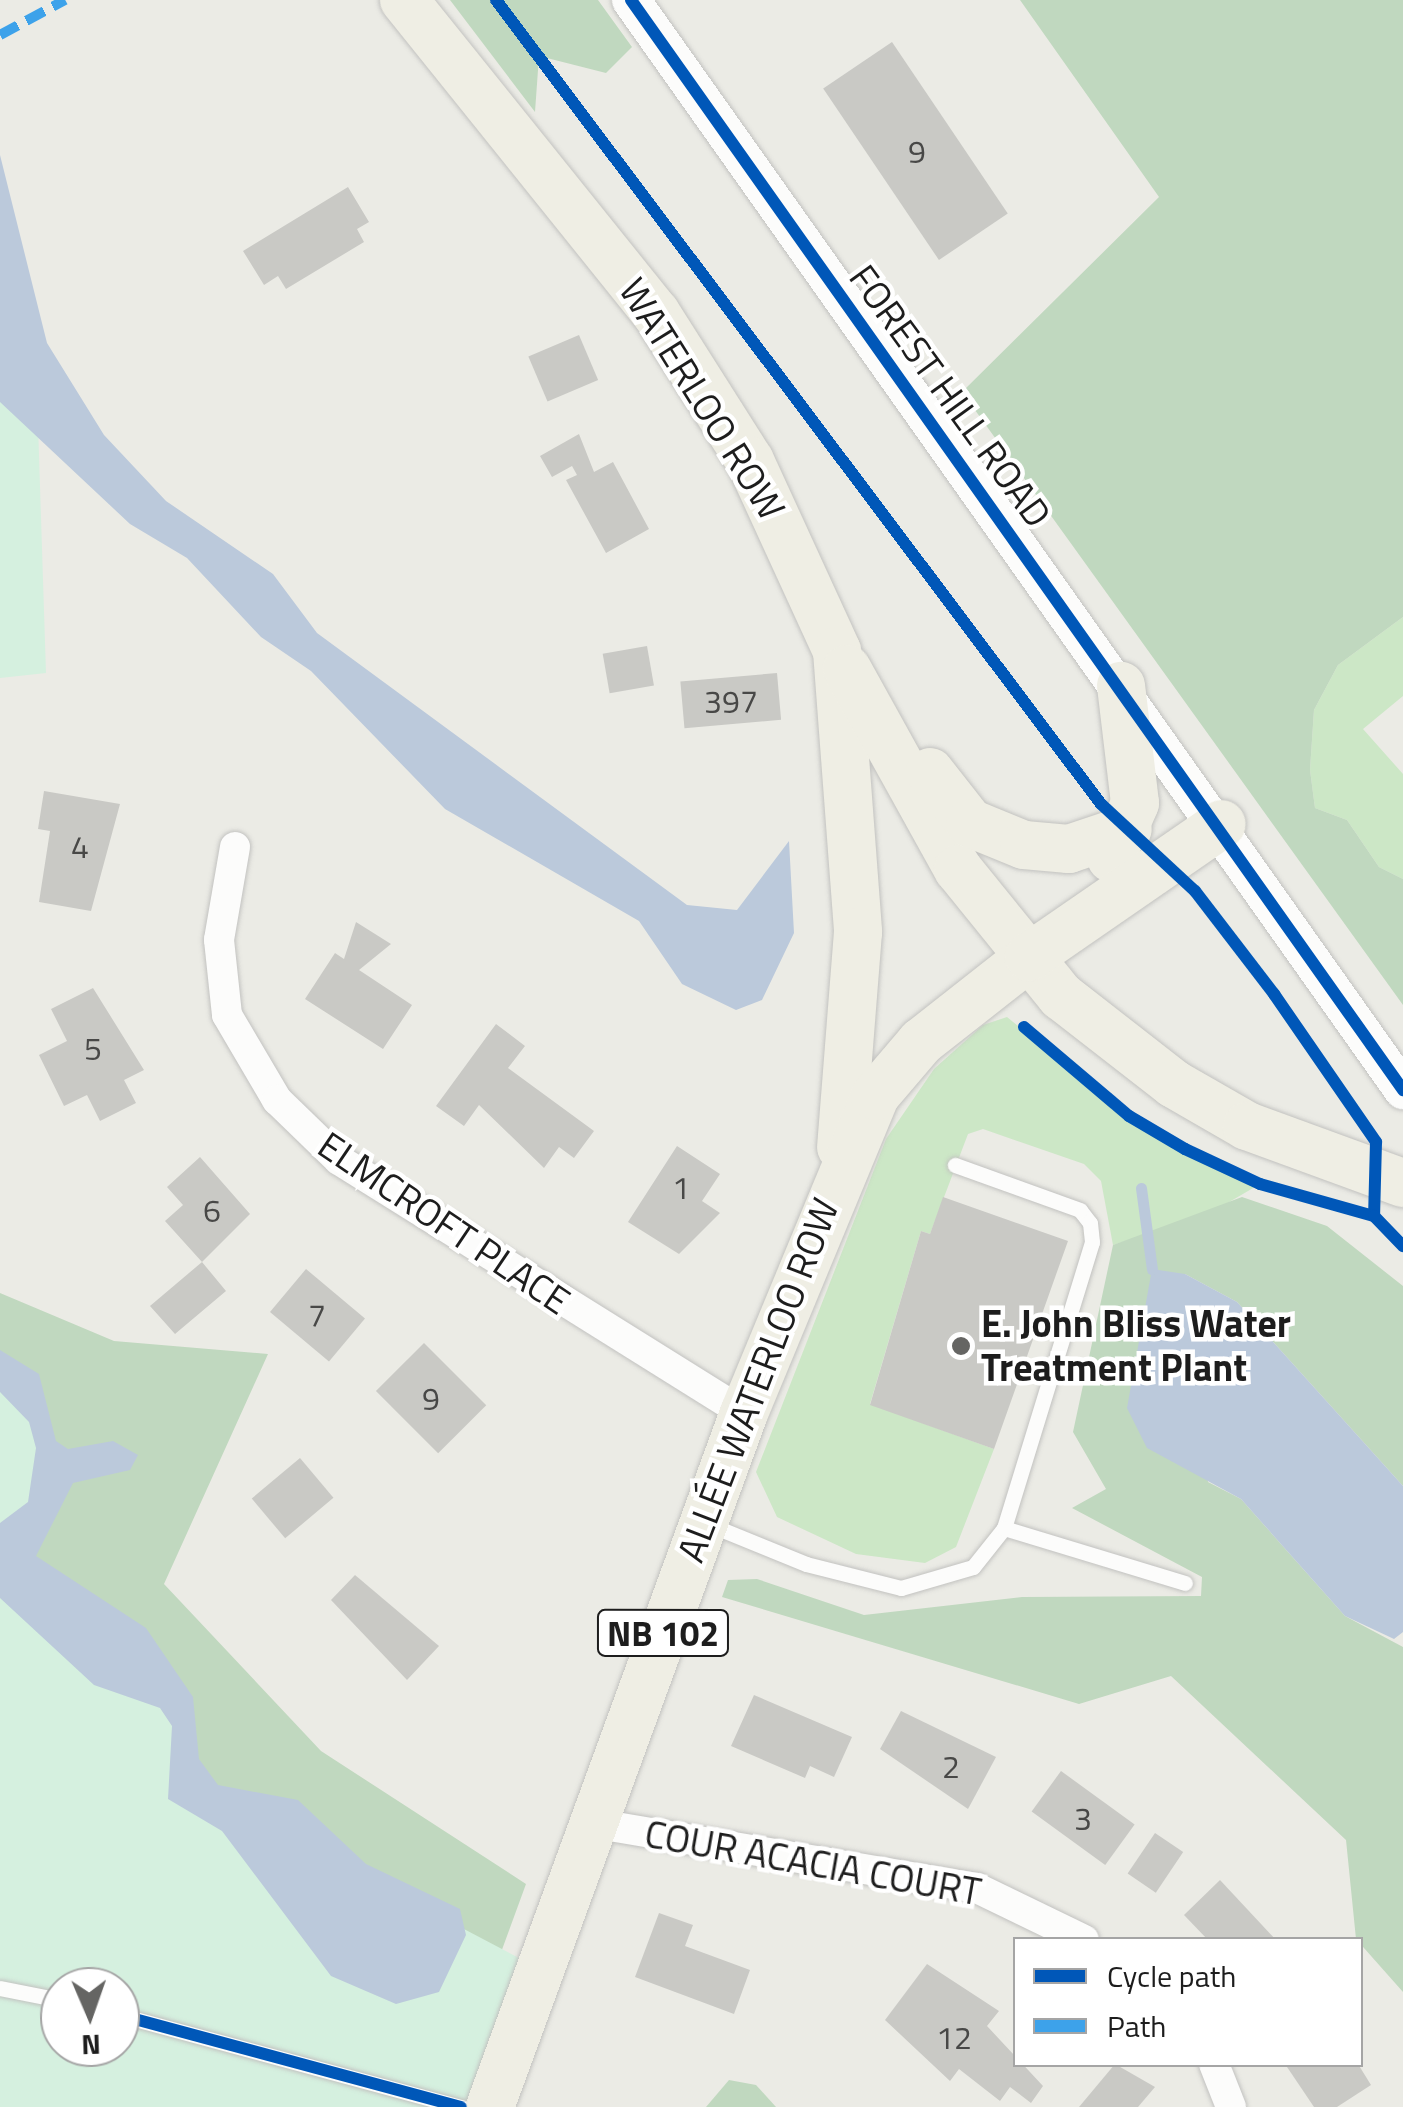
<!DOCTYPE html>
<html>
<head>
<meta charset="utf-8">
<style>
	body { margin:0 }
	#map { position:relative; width:1403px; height:2107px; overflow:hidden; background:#ebebe5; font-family:"Titillium Web",sans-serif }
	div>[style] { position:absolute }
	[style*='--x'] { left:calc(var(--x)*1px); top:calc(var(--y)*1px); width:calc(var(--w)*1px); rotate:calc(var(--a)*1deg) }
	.grass>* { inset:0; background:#cce7c6 }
	.forest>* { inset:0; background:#c0d8bf }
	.park>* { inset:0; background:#d5f0df }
	.water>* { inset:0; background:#bbc9db }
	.stream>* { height:11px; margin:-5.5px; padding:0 5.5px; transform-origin:5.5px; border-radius:5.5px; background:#bbc9db }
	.building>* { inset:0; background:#c9c9c5; transform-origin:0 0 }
	.roads { filter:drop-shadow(0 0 2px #c2c2c0) drop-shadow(0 0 2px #c2c2c0) }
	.service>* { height:15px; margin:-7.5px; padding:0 7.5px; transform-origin:7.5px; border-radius:7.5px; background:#fcfcfb }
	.minor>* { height:30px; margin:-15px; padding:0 15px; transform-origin:15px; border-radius:15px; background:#fcfcfb }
	.tertiary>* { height:38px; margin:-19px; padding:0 19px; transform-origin:19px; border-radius:19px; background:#fcfcfb }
	.primary>* { height:48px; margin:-24px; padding:0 24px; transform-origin:24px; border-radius:24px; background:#efeee4 }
	.quiet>* { height:10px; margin-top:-5px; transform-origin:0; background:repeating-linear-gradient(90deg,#3da2ea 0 20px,transparent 0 30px) }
	.cycleway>* { height:12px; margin:-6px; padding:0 6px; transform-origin:6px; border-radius:6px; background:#0057b8 }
	.dots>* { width:28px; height:28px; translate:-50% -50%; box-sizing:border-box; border:5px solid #fff; border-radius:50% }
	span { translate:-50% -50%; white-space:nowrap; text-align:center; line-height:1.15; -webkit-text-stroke:9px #fff; paint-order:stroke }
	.number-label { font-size:32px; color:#484847 }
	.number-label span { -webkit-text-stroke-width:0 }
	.shield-label span { padding:2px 8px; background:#fff; border:2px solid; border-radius:8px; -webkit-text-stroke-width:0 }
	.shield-label { font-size:35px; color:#1d1d1d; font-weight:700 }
	.street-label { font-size:38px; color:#1d1d1d }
	.poi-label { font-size:38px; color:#1d1d1d; font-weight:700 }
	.left { translate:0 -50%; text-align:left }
	.legend { position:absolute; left:1013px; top:1937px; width:350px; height:130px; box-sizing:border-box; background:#fff; border:2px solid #a5a5a5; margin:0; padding:12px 18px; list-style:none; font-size:30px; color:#1d1d1d }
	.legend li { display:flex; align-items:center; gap:20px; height:50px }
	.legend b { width:50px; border:2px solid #a5a5a5 }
	.north { position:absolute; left:40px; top:1967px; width:100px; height:100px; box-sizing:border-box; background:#fff; border:2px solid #a5a5a5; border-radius:50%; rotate:178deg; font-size:28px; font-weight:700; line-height:40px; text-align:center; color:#1d1d1d }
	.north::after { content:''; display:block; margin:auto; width:35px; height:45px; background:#656563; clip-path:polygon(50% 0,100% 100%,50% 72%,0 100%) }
</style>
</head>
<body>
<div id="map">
	<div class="grass">
		<i style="clip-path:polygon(1403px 617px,1403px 696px,1363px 729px,1403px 774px,1403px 879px,1379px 867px,1347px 820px,1315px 808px,1310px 770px,1314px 710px,1338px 665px)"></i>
		<i style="clip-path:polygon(1007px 1017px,1129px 1116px,1260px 1184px,1207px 1215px,1113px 1245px,1101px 1181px,1084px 1164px,983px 1129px,968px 1134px,930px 1234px,921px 1231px,870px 1404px,994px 1449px,956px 1547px,925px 1563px,856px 1554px,777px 1517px,756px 1472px,886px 1139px,934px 1069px,983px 1025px)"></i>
	</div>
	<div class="forest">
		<i style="clip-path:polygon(450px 0,598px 0,632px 47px,606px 73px,539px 56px,535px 112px)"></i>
		<i style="clip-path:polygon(1020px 0,1403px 0,1403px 617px,1338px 665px,1314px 710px,1310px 770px,1315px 808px,1347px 820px,1379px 867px,1403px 879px,1403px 1005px,962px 392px,1159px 197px)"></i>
		<i style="clip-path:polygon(1242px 1197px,1327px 1226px,1403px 1286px,1403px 1486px,1237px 1302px,1185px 1274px,1208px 1482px,1241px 1499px,1345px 1616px,1403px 1647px,1403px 1992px,1356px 1939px,1346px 1840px,1171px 1676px,1079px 1704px,722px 1597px,728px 1580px,757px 1579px,864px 1615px,1022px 1597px,1201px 1596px,1202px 1577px,1072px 1508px,1106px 1489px,1073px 1432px,1113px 1245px)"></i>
		<i style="clip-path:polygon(0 1293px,114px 1341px,268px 1354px,164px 1584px,321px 1751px,526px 1884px,446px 2103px,120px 1987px,0 1987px)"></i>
		<i style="clip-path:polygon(729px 2080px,756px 2085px,776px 2107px,706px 2107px)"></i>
	</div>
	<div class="park">
		<i style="clip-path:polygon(0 314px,36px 362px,46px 673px,0 678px)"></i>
		<i style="clip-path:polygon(0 1377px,46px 1442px,23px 1566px,160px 1688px,196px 1788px,540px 1969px,490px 2107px,0 2107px,0 1987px,60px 2001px,60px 2047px,120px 2047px,120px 1987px,60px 1987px,60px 1999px,0 1985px)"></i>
	</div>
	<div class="water">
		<i style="clip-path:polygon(0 155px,47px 343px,104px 435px,166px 501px,273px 574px,317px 633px,687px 905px,737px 910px,789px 841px,794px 933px,762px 1000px,736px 1010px,682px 984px,639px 921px,445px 809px,311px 671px,261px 637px,187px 558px,130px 524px,0 402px)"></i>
		<i style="clip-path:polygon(1152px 1269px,1185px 1274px,1237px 1302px,1403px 1486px,1403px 1632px,1394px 1639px,1345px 1616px,1241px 1499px,1147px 1448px,1127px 1408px)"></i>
		<i style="clip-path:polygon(0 1350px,39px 1374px,56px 1441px,68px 1449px,113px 1441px,138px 1455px,130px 1470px,73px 1483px,36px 1556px,146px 1628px,193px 1697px,199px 1759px,218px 1785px,298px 1800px,366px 1864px,460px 1909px,466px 1935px,439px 1992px,396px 2004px,331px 1976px,222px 1831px,168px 1799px,172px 1726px,160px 1708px,94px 1685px,0 1598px,0 1523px,28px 1502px,36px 1448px,29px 1422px,0 1392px)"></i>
	</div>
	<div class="stream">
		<i style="--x:1141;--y:1188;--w:82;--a:82.3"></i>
	</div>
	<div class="building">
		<i style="left:892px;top:42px;width:207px;height:83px;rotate:56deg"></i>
		<i style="clip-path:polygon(348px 187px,369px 222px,357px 229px,364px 242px,286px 289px,278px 276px,264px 285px,243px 251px)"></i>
		<i style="left:579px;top:335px;width:49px;height:55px;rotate:67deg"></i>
		<i style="clip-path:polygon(579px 434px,594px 472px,613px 462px,649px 529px,606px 553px,566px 480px,577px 475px,572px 466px,552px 477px,540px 456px)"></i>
		<i style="left:647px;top:646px;width:40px;height:45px;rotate:80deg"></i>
		<i style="left:777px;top:673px;width:47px;height:97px;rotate:85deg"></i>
		<i style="clip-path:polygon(44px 791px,120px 804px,91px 911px,39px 902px,50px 831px,38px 829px)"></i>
		<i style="clip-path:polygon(356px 922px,391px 944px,359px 970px,412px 1005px,383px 1049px,305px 999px,335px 953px,344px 959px)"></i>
		<i style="clip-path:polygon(93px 988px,144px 1070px,124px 1080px,136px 1103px,100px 1121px,87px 1095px,64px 1106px,39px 1055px,67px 1041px,51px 1009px)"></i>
		<i style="clip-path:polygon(496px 1024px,525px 1046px,508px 1068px,594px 1131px,574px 1158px,559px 1147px,544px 1168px,479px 1105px,464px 1126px,436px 1106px)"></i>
		<i style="clip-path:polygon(677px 1146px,720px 1174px,702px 1201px,720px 1213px,679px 1254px,628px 1222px)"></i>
		<i style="clip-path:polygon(200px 1157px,250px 1214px,202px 1262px,226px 1291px,175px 1334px,150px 1306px,202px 1262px,165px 1221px,183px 1205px,167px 1187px)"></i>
		<i style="clip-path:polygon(943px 1197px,1068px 1241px,994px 1449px,870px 1405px,921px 1231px,930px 1234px)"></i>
		<i style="left:306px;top:1269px;width:77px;height:56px;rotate:40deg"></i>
		<i style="left:424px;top:1343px;width:88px;height:68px;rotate:45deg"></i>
		<i style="left:300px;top:1458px;width:52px;height:63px;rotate:50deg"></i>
		<i style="clip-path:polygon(355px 1575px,439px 1646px,407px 1680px,331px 1600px)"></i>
		<i style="clip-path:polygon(754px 1695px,852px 1737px,834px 1777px,810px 1766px,805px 1778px,731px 1746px)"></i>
		<i style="clip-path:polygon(901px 1711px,996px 1757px,968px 1809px,880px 1749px)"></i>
		<i style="left:1061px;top:1771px;width:91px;height:50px;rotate:36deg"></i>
		<i style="left:1155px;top:1833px;width:34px;height:49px;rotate:34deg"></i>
		<i style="clip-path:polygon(1220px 1880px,1276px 1940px,1208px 1940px,1184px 1915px)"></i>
		<i style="clip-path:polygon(659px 1913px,693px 1925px,685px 1946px,750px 1970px,734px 2014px,635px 1977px)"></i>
		<i style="clip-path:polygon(927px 1964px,999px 2011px,987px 2026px,1043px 2086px,1031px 2103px,1010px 2087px,1000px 2101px,959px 2069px,950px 2081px,885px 2020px)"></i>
		<i style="clip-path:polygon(1115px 2064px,1155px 2087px,1138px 2107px,1079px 2107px)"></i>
		<i style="clip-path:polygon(1285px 2064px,1358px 2064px,1371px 2085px,1337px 2107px,1314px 2107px)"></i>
	</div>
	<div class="roads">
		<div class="service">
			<i style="--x:708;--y:1524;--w:106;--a:22.2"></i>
			<i style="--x:806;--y:1564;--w:98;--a:14.2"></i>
			<i style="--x:901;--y:1588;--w:75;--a:-16.3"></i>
			<i style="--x:973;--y:1567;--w:50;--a:-51.5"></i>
			<i style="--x:1004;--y:1528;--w:299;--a:-72.9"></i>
			<i style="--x:1092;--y:1242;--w:19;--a:-96"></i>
			<i style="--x:1090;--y:1223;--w:16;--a:-128"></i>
			<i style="--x:1080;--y:1210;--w:133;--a:-160.2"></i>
			<i style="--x:1004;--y:1528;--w:189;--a:16.9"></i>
			<i style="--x:0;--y:1988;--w:61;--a:11.3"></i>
			<i style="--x:120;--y:2015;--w:353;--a:15.1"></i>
		</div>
		<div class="minor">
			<i style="--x:235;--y:847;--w:94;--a:99.8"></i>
			<i style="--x:219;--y:940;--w:75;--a:83.9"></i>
			<i style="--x:227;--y:1015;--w:99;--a:59.5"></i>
			<i style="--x:277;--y:1100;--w:86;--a:44.1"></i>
			<i style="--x:339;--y:1160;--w:478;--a:32"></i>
			<i style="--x:592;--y:1823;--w:390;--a:9.6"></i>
			<i style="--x:977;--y:1888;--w:119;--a:25.9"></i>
			<i style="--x:1214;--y:2064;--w:46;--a:68.4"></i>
		</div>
		<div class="tertiary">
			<i style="--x:631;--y:0;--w:1336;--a:54.69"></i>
		</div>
		<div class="primary">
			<i style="--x:404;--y:0;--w:402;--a:51.2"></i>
			<i style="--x:656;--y:313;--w:175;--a:57.6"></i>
			<i style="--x:750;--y:461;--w:209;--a:65.4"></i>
			<i style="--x:837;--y:651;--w:282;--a:85.7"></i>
			<i style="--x:858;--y:932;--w:216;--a:94.5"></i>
			<i style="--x:847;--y:669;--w:229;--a:61"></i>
			<i style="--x:958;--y:869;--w:164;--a:51"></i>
			<i style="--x:1061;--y:996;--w:143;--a:37.9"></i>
			<i style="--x:1174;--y:1084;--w:84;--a:29.9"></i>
			<i style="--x:1247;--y:1126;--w:166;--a:20.1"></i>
			<i style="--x:930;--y:772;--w:65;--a:51.9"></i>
			<i style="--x:970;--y:823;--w:58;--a:22.2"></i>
			<i style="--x:1024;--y:845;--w:45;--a:5.1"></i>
			<i style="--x:1069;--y:849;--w:62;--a:-18.7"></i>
			<i style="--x:1111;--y:858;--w:60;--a:-66.4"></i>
			<i style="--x:1135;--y:803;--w:118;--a:-96.8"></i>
			<i style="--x:490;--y:2107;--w:739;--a:-69.9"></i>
			<i style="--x:744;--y:1413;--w:343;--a:-67.5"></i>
			<i style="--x:875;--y:1096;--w:71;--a:-49.6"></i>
			<i style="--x:921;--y:1042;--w:137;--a:-38.2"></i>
			<i style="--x:1029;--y:957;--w:234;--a:-34.6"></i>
		</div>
	</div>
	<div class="quiet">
		<i style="--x:0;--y:35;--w:74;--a:-28.3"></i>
	</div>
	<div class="cycleway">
		<i style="--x:496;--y:0;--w:1006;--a:53.04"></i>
		<i style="--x:1101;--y:804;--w:128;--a:42.8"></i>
		<i style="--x:1195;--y:891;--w:130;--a:52.5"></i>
		<i style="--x:1274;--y:994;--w:180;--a:55.4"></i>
		<i style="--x:1376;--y:1142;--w:74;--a:91.5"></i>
		<i style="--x:631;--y:0;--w:1336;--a:54.69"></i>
		<i style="--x:1024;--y:1027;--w:138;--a:40.3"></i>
		<i style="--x:1129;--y:1116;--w:65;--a:30.5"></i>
		<i style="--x:1185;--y:1149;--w:83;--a:25"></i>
		<i style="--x:1260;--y:1184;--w:118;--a:15.7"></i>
		<i style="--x:1374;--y:1216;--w:42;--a:46"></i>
		<i style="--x:120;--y:2015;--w:353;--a:15.1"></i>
	</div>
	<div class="dots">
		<i style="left:961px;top:1346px;background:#656563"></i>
	</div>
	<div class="number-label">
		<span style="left:917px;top:151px">9</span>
		<span style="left:731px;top:701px">397</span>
		<span style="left:80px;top:846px">4</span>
		<span style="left:93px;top:1048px">5</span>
		<span style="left:681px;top:1187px">1</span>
		<span style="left:212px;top:1210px">6</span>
		<span style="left:317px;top:1315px">7</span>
		<span style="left:431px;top:1398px">9</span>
		<span style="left:951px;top:1766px">2</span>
		<span style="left:1083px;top:1818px">3</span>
		<span style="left:954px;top:2037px">12</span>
	</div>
	<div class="shield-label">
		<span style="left:663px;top:1633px">NB 102</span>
	</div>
	<div class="street-label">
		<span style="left:950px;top:396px;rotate:54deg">FOREST HILL ROAD</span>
		<span style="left:702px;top:399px;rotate:58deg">WATERLOO ROW</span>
		<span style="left:444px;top:1223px;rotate:34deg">ELMCROFT PLACE</span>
		<span style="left:758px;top:1380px;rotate:-69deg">ALLÉE WATERLOO ROW</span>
		<span style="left:813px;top:1863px;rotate:10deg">COUR ACACIA COURT</span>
	</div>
	<div class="poi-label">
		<span class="left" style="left:981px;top:1346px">E. John Bliss Water<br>Treatment Plant</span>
	</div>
	<ul class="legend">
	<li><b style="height:12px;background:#0057b8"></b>Cycle path</li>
	<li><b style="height:12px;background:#3da2ea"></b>Path</li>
	</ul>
	<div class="north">N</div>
</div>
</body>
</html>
